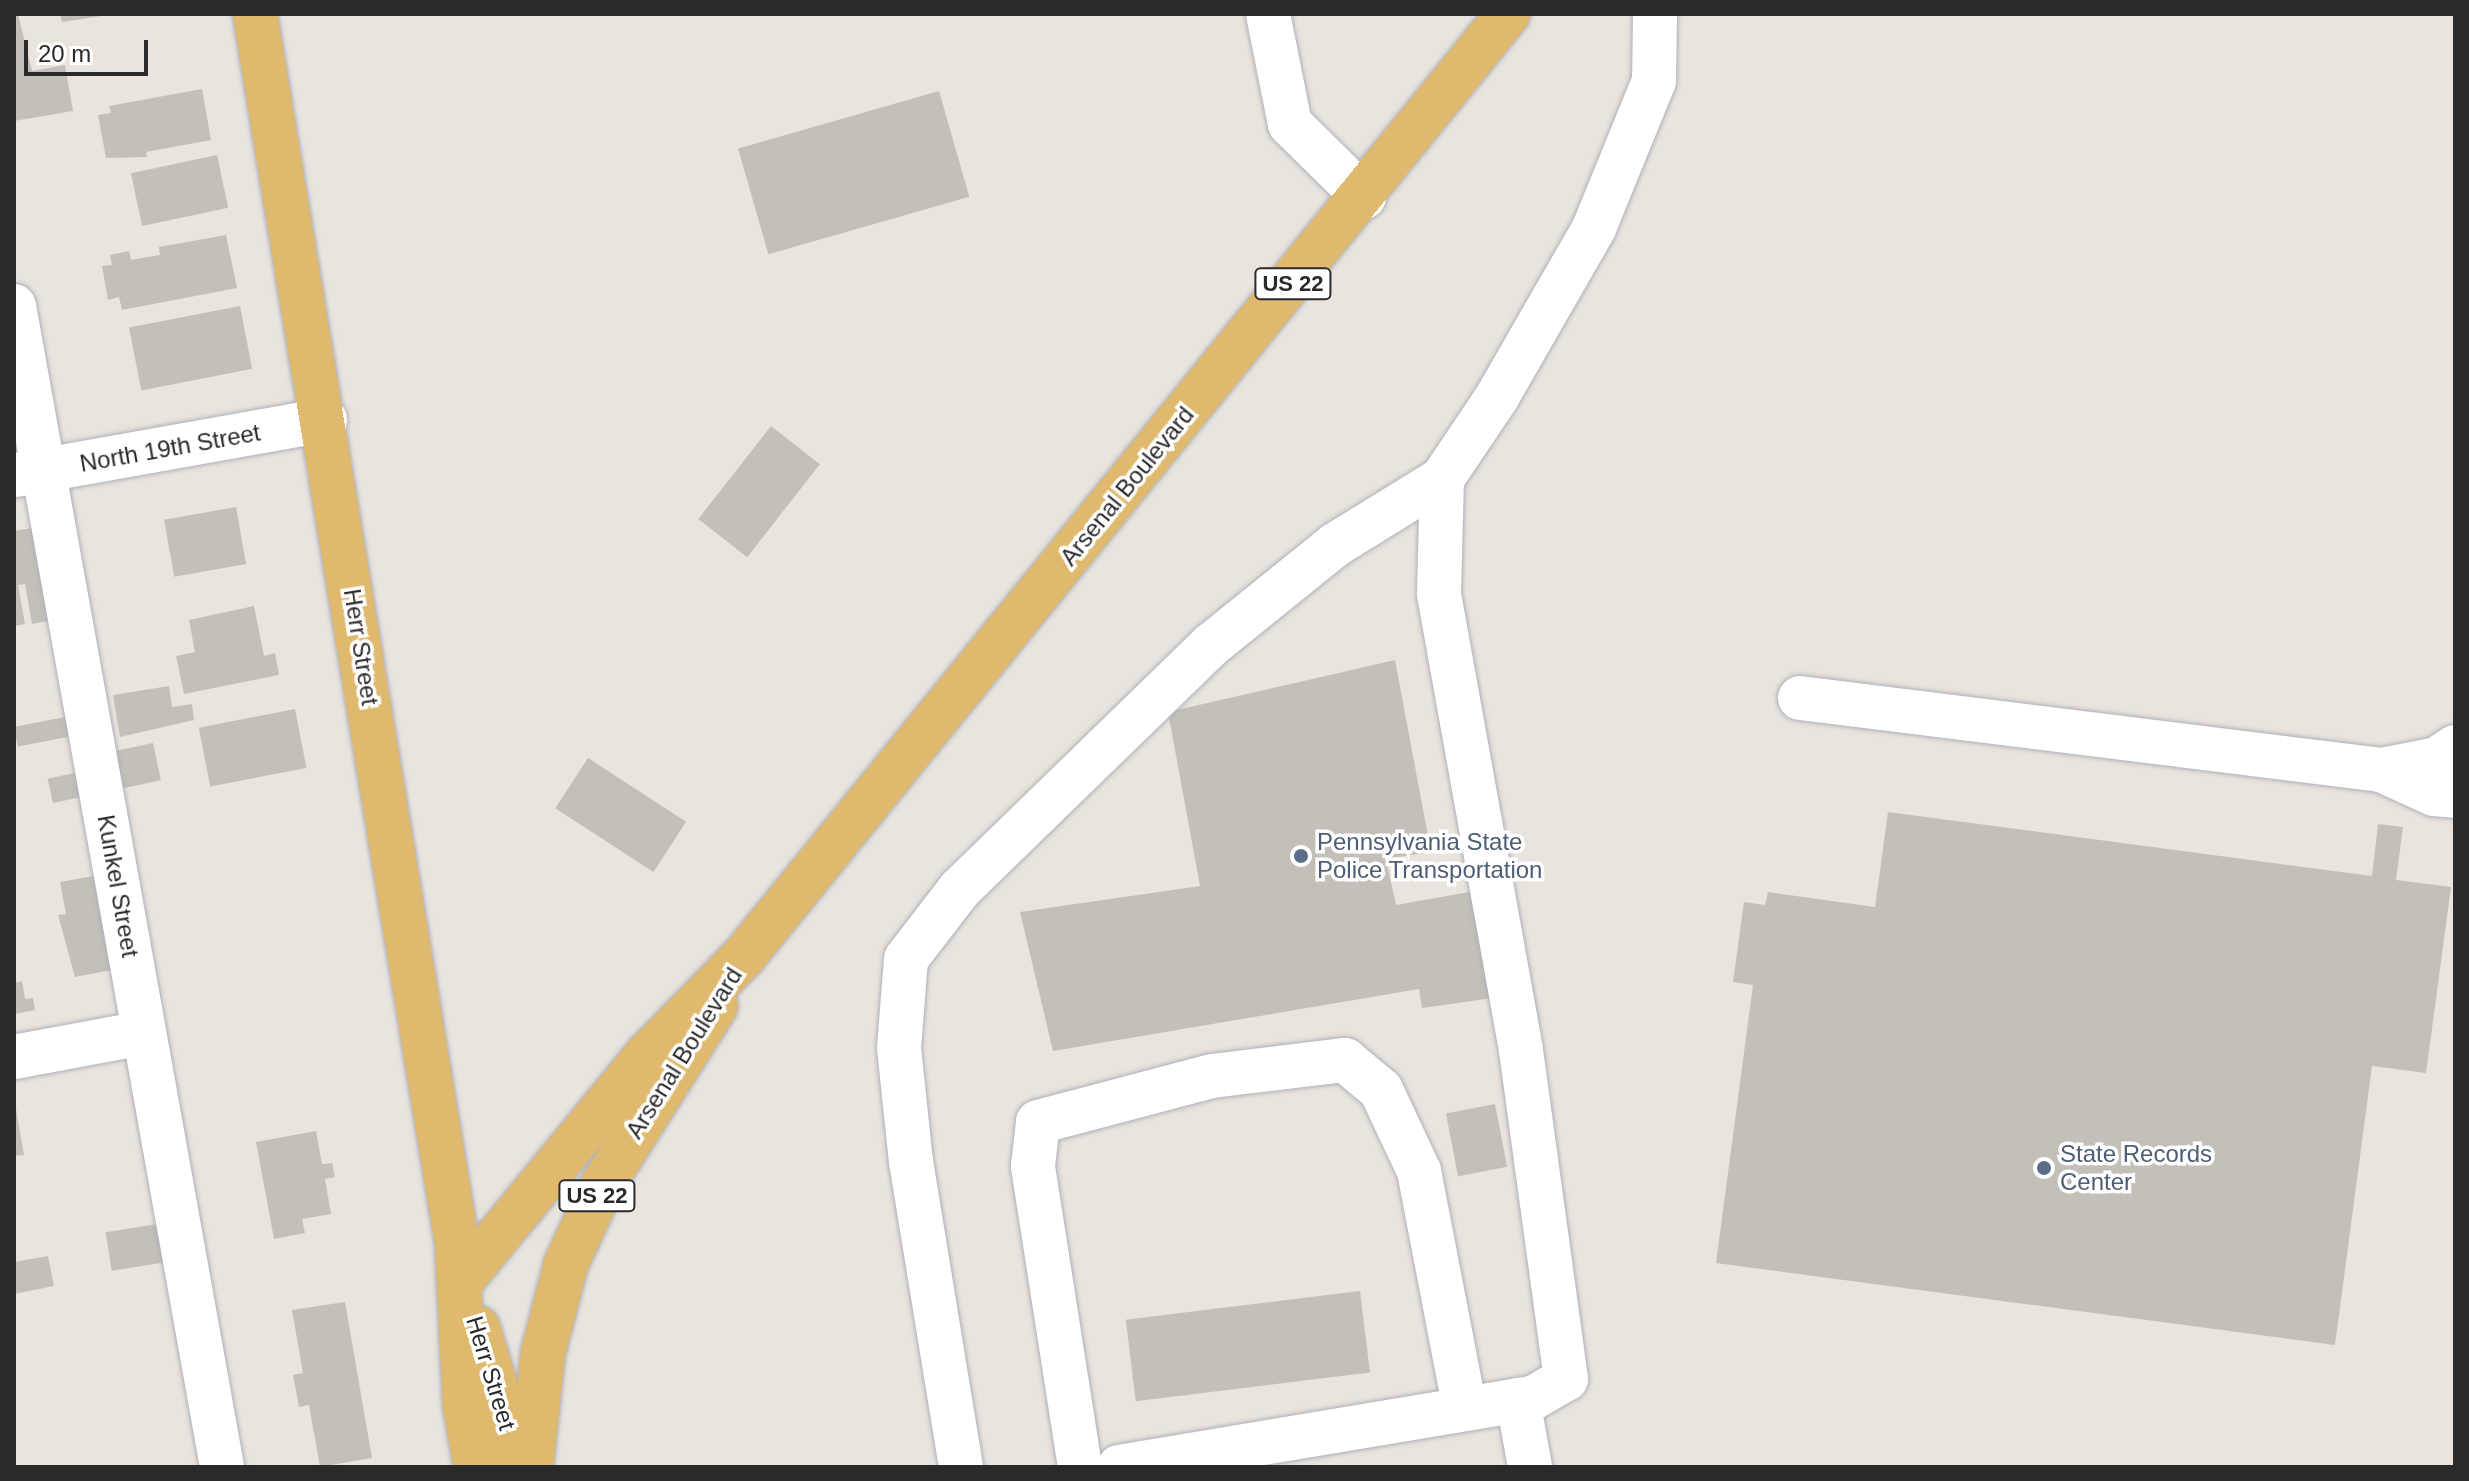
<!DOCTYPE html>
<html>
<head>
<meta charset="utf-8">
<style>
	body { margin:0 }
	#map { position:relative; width:2469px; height:1481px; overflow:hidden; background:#eae4de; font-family:Arial,sans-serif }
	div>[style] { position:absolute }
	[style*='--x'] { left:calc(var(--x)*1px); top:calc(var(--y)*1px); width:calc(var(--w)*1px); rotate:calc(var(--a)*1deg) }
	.building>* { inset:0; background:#c3bfb9; transform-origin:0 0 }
	.roads { filter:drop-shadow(0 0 2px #aeb1b9) drop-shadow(0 0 2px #aeb1b9) }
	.minor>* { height:44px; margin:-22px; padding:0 22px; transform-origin:22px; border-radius:22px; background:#fff }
	.major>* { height:44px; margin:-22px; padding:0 22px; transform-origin:22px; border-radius:22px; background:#dfba6e }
	.dots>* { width:22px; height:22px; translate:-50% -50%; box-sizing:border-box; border:4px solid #fff; border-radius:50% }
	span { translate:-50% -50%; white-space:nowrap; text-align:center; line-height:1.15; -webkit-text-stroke:7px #fff; paint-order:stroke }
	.shield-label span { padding:2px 6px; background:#fff; border:2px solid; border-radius:6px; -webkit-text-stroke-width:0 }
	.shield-label { font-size:22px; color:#2a2a2a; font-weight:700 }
	.street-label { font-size:24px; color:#2a2a2a }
	.service-label { font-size:24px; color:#4e5e75 }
	.left { translate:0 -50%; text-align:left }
	.frame { position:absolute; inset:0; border:16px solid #2a2a2a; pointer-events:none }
	.scale { position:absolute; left:24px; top:40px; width:124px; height:36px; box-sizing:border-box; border:4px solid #2a2a2a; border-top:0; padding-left:10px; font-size:24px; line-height:28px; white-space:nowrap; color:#2a2a2a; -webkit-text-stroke:6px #fff; paint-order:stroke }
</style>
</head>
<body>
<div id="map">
	<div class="building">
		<i style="clip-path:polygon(18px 14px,32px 71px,65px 65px,73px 111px,14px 121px,14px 15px)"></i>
		<i style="clip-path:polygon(60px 14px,101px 14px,101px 16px,62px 22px)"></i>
		<i style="clip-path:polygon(202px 89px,211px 140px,146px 152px,147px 157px,106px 158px,98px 115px,111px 113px,109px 106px)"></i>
		<i style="left:939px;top:91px;width:110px;height:209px;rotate:74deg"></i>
		<i style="left:217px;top:155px;width:54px;height:88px;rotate:78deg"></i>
		<i style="clip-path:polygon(226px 235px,237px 288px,122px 310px,119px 297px,108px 300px,102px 266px,112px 265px,110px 255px,129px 251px,131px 260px,160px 255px,159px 247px)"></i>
		<i style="left:240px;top:306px;width:64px;height:113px;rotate:79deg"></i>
		<i style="left:771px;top:426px;width:62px;height:118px;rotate:38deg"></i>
		<i style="left:236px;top:507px;width:58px;height:73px;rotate:80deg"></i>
		<i style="clip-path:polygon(38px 527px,54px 620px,32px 624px,25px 584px,18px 585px,25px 624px,14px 626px,14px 531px)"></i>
		<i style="clip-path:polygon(254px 606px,264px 656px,275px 653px,279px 675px,184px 694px,176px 656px,195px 652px,189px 620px)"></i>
		<i style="clip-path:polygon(1395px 660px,1431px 852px,1386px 859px,1396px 905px,1475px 891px,1493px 998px,1422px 1008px,1419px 989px,1053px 1051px,1020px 912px,1200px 886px,1168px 712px)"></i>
		<i style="clip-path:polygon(169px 686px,172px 707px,192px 704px,194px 720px,120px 737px,113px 695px)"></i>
		<i style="left:295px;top:709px;width:60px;height:98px;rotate:79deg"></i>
		<i style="left:65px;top:717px;width:20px;height:52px;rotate:79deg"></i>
		<i style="left:153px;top:743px;width:38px;height:41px;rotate:78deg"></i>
		<i style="left:588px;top:758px;width:117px;height:60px;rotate:33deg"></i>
		<i style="left:79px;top:772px;width:25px;height:32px;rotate:78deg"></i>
		<i style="clip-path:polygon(1888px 812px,2372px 876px,2378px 824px,2403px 827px,2396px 880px,2451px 887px,2426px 1073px,2372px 1066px,2335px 1345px,1716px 1263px,1753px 985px,1733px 982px,1744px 902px,1765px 905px,1768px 892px,1875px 907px)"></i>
		<i style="clip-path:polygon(99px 875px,117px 969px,75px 977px,58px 915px,66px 914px,60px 882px)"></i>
		<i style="clip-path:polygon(22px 981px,25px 999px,33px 998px,35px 1010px,14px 1014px,14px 983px)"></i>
		<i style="clip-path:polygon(14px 1097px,24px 1155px,14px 1156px)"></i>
		<i style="left:1495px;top:1104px;width:64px;height:50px;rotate:79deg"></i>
		<i style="clip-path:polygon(316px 1131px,322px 1164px,332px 1163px,335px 1177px,325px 1179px,331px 1214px,302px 1219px,305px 1233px,274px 1239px,256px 1142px)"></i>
		<i style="left:158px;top:1224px;width:39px;height:53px;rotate:81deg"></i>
		<i style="clip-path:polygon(48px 1256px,54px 1286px,14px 1294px,14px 1262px)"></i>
		<i style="left:1360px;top:1291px;width:82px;height:236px;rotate:83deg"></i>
		<i style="clip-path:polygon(345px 1302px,372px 1458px,320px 1467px,309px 1405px,299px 1407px,293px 1375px,303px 1373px,292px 1310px)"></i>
	</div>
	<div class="roads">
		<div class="minor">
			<i style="--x:1268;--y:14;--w:112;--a:78.7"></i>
			<i style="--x:1290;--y:124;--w:104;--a:44.6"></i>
			<i style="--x:14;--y:306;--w:1179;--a:79.84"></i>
			<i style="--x:16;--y:475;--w:314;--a:-10.1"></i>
			<i style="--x:1800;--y:698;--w:585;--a:7.06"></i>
			<i style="--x:2455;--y:747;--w:22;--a:146"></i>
			<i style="--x:2437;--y:759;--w:57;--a:168.9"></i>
			<i style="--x:2381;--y:770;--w:58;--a:24.4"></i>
			<i style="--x:2434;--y:794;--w:21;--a:5"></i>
			<i style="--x:14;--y:1057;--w:132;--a:-10.5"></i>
			<i style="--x:1518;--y:1400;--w:68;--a:79.8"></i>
			<i style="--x:961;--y:1467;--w:309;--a:-99.3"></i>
			<i style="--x:911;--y:1162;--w:115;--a:-96"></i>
			<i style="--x:899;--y:1048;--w:89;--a:-85.5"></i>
			<i style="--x:906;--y:959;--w:88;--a:-52.4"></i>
			<i style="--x:960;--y:889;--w:350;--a:-44.2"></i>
			<i style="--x:1211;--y:645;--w:159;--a:-38.9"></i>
			<i style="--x:1335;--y:545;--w:126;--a:-31.7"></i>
			<i style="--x:1080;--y:1467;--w:305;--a:-98.9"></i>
			<i style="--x:1033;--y:1166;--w:44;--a:-83.5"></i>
			<i style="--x:1038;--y:1122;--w:180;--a:-14.8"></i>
			<i style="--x:1212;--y:1076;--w:134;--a:-6.9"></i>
			<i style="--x:1345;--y:1060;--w:47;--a:39.8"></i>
			<i style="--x:1381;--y:1090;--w:89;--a:64.9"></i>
			<i style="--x:1419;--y:1171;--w:242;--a:79.1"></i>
			<i style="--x:1119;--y:1467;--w:420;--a:-9.5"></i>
			<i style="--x:1533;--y:1398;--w:38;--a:-30"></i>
			<i style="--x:1566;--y:1379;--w:332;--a:-97.8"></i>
			<i style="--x:1521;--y:1050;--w:464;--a:-100.2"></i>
			<i style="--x:1439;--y:593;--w:114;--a:-88.5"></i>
			<i style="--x:1442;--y:479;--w:99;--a:-56.1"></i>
			<i style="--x:1497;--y:397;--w:195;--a:-60.1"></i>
			<i style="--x:1594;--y:228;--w:159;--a:-67.8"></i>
			<i style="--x:1654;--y:81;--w:67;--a:-89.1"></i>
		</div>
		<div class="major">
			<i style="--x:255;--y:14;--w:1246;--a:80.67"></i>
			<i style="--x:457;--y:1244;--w:162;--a:87.2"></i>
			<i style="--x:465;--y:1406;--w:62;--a:79.8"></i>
			<i style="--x:462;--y:1280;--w:290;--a:-50.6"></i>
			<i style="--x:646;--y:1056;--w:140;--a:-45.6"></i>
			<i style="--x:744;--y:956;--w:1213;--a:-50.96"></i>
			<i style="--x:478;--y:1328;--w:145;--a:73.2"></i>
			<i style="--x:531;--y:1467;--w:115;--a:-84"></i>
			<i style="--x:543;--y:1353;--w:92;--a:-75.5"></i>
			<i style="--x:566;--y:1264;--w:86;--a:-65.2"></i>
			<i style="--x:602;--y:1186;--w:213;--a:-57.7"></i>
		</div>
	</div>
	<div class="dots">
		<i style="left:1301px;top:856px;background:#5c6f8a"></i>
		<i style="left:2044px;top:1168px;background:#5c6f8a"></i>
	</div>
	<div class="shield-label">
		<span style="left:1293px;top:284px">US 22</span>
		<span style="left:597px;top:1196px">US 22</span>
	</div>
	<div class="street-label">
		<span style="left:170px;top:448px;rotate:-10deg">North 19th Street</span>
		<span style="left:1127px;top:486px;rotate:-51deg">Arsenal Boulevard</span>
		<span style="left:361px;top:647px;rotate:81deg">Herr Street</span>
		<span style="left:118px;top:886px;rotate:80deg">Kunkel Street</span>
		<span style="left:684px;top:1053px;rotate:-58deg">Arsenal Boulevard</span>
		<span style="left:491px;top:1373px;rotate:73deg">Herr Street</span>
	</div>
	<div class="service-label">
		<span class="left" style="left:1317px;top:856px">Pennsylvania State<br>Police Transportation</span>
		<span class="left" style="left:2060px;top:1168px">State Records<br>Center</span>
	</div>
	<div class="frame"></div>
	<div class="scale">20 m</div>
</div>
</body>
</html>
